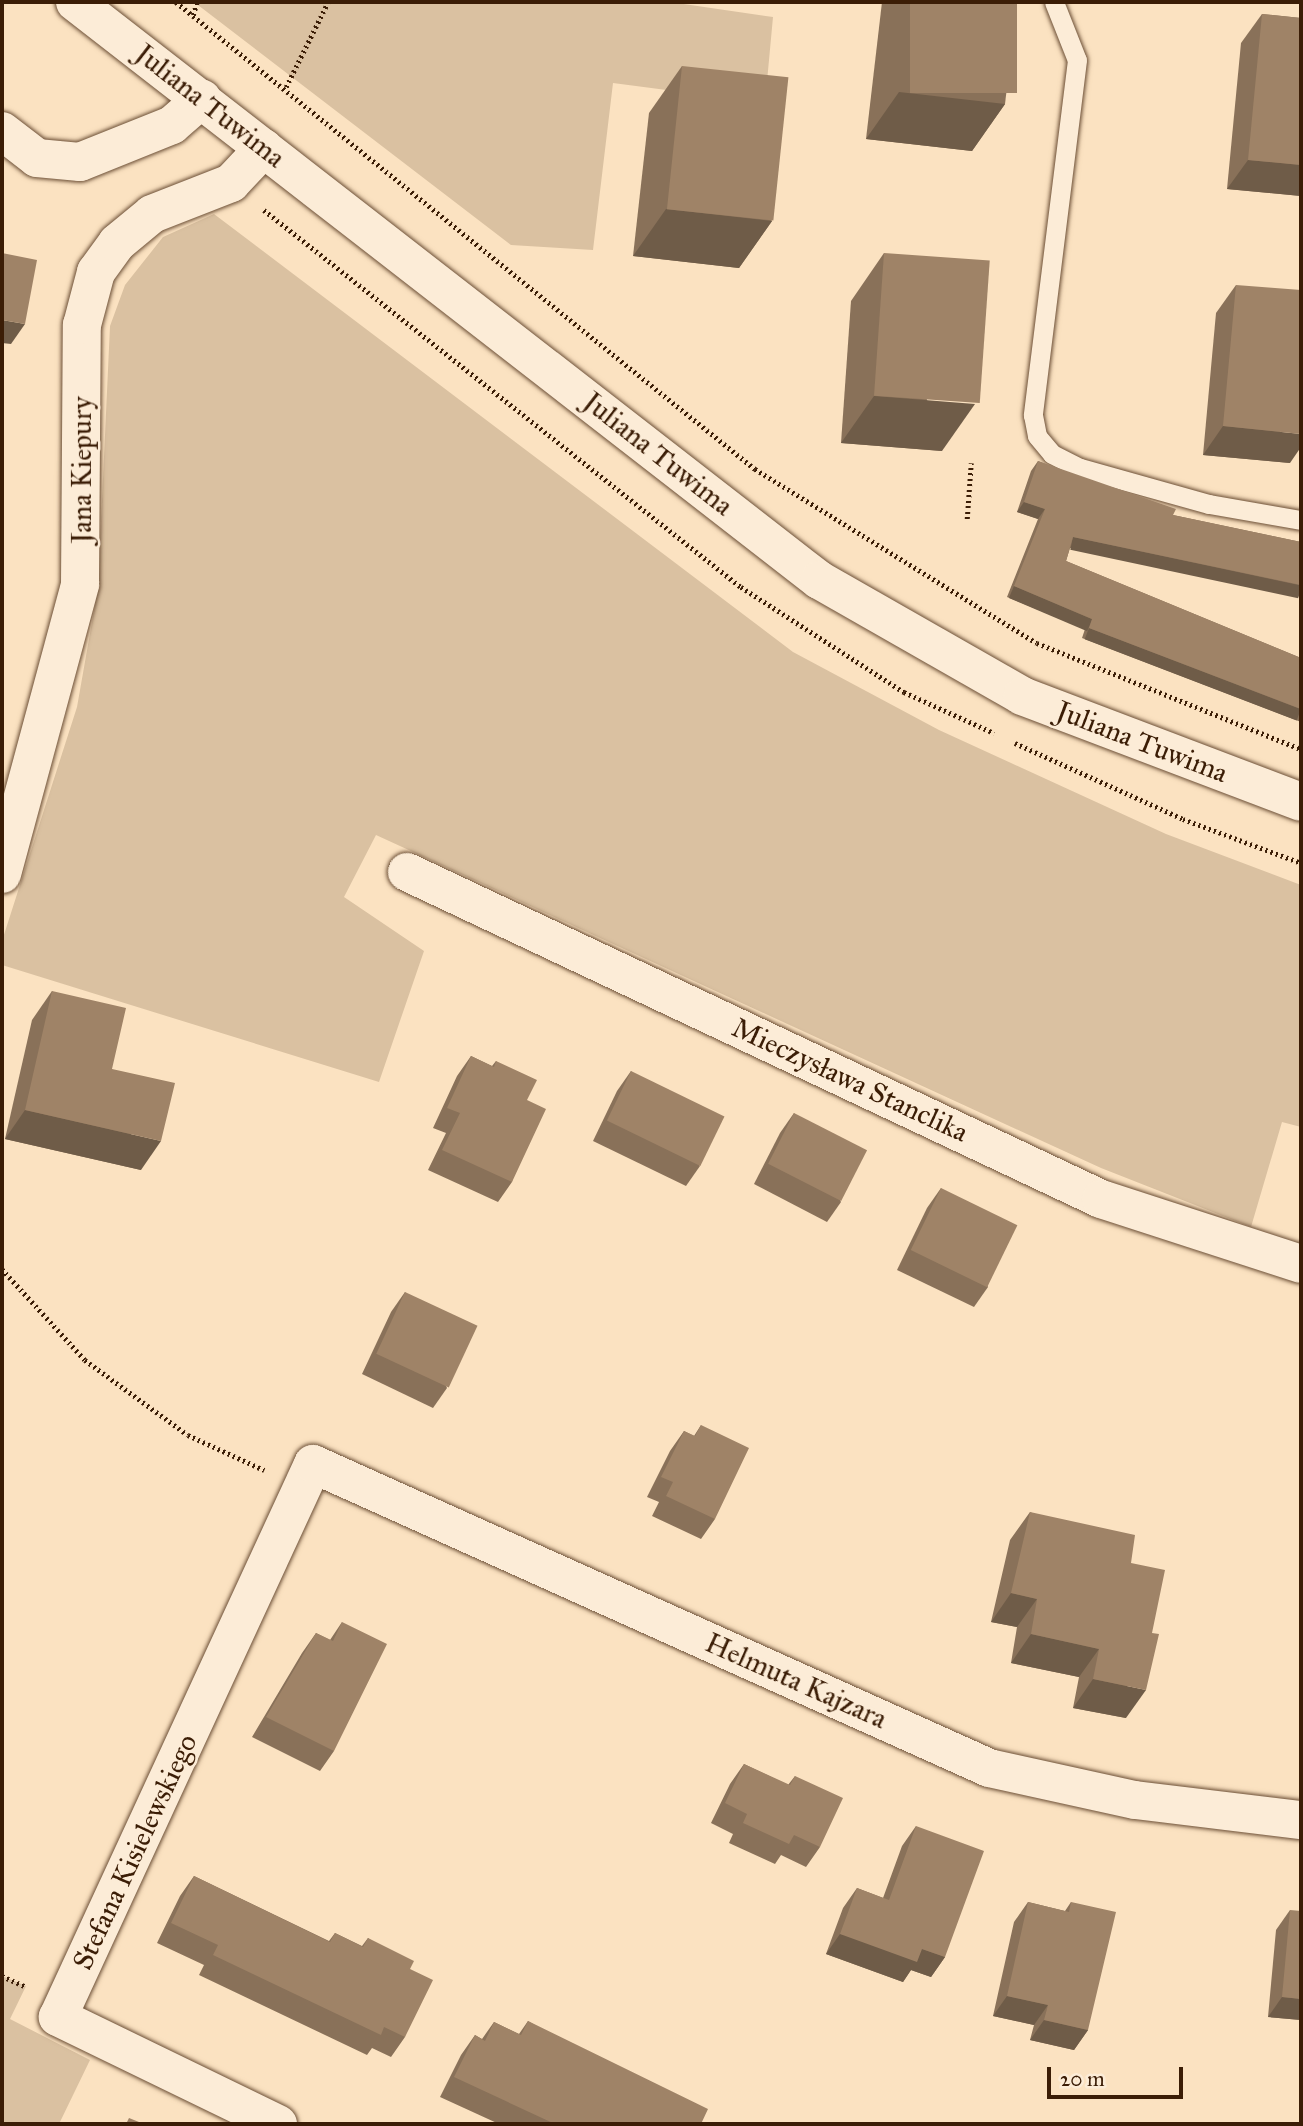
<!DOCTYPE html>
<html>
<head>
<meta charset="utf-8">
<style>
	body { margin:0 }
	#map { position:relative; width:1303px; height:2126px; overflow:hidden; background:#fbe2c1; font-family:"IM FELL Great Primer",serif }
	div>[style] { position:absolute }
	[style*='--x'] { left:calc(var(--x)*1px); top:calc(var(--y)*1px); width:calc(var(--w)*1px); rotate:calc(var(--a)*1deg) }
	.green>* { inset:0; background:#dac1a1 }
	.path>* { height:4.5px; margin-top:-2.25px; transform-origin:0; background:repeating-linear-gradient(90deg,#3b1d06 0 2px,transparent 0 5.5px) }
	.roads { filter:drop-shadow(0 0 2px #6b4e35) drop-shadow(0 0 2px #6b4e35) }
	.service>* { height:19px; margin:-9.5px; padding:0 9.5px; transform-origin:9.5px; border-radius:9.5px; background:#fcecd7 }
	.minor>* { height:38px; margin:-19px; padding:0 19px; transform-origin:19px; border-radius:19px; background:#fcecd7 }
	.tertiary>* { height:38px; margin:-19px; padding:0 19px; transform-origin:19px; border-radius:19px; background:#fcecd7 }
	.wall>* { inset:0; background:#897159 }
	.shaded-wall>* { inset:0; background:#6f5c48; transform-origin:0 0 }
	.building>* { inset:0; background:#9f8367; transform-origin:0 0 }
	span { translate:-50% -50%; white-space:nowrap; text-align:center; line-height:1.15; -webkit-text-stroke:5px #fcecd7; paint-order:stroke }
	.street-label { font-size:28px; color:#3b1d06 }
	.frame { position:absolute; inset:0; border:4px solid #3b1d06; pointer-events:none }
	.scale { position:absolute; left:1047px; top:2067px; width:136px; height:32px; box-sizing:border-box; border:4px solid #3b1d06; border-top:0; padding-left:9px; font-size:21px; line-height:24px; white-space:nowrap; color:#3b1d06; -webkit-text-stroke:5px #fcecd7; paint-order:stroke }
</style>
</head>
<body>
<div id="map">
	<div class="green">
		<i style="clip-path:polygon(194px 2px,670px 2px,773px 17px,765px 103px,613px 83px,593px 250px,511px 245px)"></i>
		<i style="clip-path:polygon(214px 214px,793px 652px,939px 730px,1166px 834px,1301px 885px,1301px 1127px,1282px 1122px,1251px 1227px,1101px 1168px,376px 835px,344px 897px,424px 951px,379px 1082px,2px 965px,2px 941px,77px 707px,98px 588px,110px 326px,125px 285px,163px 237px)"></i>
		<i style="clip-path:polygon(2px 1976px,26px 1986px,10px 2019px,90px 2060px,59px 2124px,2px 2124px)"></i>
	</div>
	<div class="path">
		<i style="--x:176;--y:2;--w:744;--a:38.89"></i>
		<i style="--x:755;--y:469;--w:331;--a:31.7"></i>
		<i style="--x:1037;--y:643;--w:284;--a:21.9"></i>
		<i style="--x:193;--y:15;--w:14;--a:-73"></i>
		<i style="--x:286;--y:87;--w:95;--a:-63.7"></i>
		<i style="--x:264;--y:210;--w:608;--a:38.32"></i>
		<i style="--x:741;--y:587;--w:194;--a:32.8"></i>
		<i style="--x:904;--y:692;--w:99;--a:24.5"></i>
		<i style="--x:967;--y:519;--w:56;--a:-85.9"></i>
		<i style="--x:1015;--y:743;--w:184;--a:24.3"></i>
		<i style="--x:1183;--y:819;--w:126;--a:20.4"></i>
		<i style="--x:2;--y:1269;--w:123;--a:47.6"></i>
		<i style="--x:85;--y:1360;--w:127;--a:36.1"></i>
		<i style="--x:188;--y:1435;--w:84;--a:24.7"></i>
		<i style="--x:2;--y:1976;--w:27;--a:24"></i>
	</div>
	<div class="roads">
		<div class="service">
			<i style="--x:1054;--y:2;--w:62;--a:68.4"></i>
			<i style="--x:1077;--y:60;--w:358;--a:97.1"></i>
			<i style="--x:1033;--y:415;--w:21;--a:79"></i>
			<i style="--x:1037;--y:436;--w:23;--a:50"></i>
			<i style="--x:1052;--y:454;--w:31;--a:27"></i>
			<i style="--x:1080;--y:468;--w:134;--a:15.6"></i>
			<i style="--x:1209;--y:504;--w:93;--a:9.9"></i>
		</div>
		<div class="minor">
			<i style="--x:2;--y:131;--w:44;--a:37.6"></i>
			<i style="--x:37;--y:158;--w:43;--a:5.3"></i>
			<i style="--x:80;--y:162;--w:99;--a:-21.9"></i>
			<i style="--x:172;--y:125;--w:40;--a:-41"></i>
			<i style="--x:407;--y:872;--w:767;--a:25.23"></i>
			<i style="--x:1101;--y:1199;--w:210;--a:18"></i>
			<i style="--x:2;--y:874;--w:300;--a:-74.9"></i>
			<i style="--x:80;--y:584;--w:259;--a:-89.6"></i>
			<i style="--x:82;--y:325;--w:55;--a:-75.2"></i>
			<i style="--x:96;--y:272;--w:36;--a:-54"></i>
			<i style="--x:117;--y:243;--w:45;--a:-39.6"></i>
			<i style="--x:152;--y:214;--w:85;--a:-21.4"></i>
			<i style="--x:231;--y:183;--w:48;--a:-46.7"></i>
			<i style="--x:278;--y:2124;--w:245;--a:-154.1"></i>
			<i style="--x:58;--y:2017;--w:609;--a:-65.24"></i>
			<i style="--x:313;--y:1464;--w:741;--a:24.21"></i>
			<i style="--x:989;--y:1768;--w:149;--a:12.4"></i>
			<i style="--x:1135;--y:1800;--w:167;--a:6.9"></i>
		</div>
		<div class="tertiary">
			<i style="--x:75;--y:2;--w:942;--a:37.84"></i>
			<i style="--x:819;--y:580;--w:234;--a:29.7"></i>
			<i style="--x:1022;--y:696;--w:298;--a:20.8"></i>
		</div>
	</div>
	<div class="wall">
		<i style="clip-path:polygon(882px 2px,1017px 2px,1005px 104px,972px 151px,866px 139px)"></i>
		<i style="clip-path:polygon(1262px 14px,1301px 18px,1301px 196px,1227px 189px,1241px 43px)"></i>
		<i style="clip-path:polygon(682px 66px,772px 221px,739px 268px,633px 256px,649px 113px)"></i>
		<i style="clip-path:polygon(884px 253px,942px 451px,841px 443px,851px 301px)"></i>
		<i style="clip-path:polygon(1236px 285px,1290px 463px,1203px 455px,1216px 313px)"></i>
		<i style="clip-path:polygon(1038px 461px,1173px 515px,1301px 542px,1301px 597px,1070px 548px,1066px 561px,1301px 658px,1301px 722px,1082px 638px,1085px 629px,1007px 597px,1038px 519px,1017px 512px,1031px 471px)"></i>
		<i style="clip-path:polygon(52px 991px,112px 1069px,141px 1170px,5px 1139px,32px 1020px)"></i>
		<i style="clip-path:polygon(471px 1056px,492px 1066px,496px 1061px,527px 1100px,512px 1182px,498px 1202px,428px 1170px,446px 1133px,433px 1128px,457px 1076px)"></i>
		<i style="clip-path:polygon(631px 1071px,700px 1166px,686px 1186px,593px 1141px,617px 1091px)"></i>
		<i style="clip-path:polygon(794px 1113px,841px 1202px,827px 1222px,754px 1184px,780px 1133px)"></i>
		<i style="clip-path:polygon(941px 1188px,988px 1287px,974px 1307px,897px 1270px,927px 1208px)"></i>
		<i style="clip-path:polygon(405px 1292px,447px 1388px,433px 1408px,362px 1374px,391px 1312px)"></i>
		<i style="clip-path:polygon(701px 1425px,715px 1519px,701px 1539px,652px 1516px,659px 1502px,647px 1497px,670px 1451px,684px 1431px,694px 1436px)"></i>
		<i style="clip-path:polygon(1030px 1512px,1131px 1563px,1126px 1718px,1073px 1708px,1079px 1677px,1011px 1663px,1017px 1627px,991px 1622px,1010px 1540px)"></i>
		<i style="clip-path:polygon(342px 1622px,334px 1751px,320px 1771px,252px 1737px,302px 1653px,316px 1633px,330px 1640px)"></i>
		<i style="clip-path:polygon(744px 1764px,788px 1785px,795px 1776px,820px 1847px,806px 1867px,781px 1855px,775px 1864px,729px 1843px,733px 1834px,711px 1823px,730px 1784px)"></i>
		<i style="clip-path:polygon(916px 1826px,945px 1957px,931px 1977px,911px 1970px,903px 1982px,826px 1954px,843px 1908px,857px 1888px,883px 1898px,902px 1846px)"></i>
		<i style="clip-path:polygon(194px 1876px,329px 1941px,335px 1933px,362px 1946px,368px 1938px,410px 1969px,405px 2037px,391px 2057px,372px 2048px,367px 2055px,199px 1975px,204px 1965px,157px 1943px,180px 1896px)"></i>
		<i style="clip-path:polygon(1028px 1902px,1065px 1911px,1071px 1902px,1088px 2030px,1074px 2050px,1030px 2040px,1034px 2025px,993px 2016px,1014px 1922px)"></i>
		<i style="clip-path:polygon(1290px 1910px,1301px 2020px,1268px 2017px,1276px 1930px)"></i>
		<i style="clip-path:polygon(528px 2021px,701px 2124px,499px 2124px,440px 2097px,461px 2055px,475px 2035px,482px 2039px,494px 2022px,519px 2034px)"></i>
	</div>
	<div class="shaded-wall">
		<i style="clip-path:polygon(899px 92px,1005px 104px,972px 151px,866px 139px)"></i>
		<i style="clip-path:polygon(1248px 160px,1301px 165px,1301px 196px,1227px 189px)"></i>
		<i style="clip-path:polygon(666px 209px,772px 221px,739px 268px,633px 256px)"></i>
		<i style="clip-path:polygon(2px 320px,25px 324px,11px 344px,2px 343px)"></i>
		<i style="clip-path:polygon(874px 396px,975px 404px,942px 451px,841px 443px)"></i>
		<i style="clip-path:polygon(1223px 426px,1301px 434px,1301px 447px,1290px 463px,1203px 455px)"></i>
		<i style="clip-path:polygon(1024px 502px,1045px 509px,1038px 519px,1017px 512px)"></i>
		<i style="left:1073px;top:537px;width:233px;height:13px;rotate:12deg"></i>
		<i style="left:1014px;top:586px;width:85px;height:13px;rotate:23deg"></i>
		<i style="left:1089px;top:628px;width:227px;height:12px;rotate:21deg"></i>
		<i style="clip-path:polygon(25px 1110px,161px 1141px,141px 1170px,5px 1139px)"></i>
		<i style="clip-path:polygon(1011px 1593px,1037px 1599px,1017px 1627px,991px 1622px)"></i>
		<i style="clip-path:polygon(1031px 1634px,1099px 1649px,1079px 1677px,1011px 1663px)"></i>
		<i style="clip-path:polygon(1093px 1679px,1146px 1690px,1126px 1718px,1073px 1708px)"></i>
		<i style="clip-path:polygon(840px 1934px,922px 1949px,945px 1957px,931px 1977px,911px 1970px,903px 1982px,826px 1954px)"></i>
		<i style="clip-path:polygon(1007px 1996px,1048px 2005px,1034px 2025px,993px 2016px)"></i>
		<i style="clip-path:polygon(1282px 1997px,1301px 1999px,1301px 2020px,1268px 2017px)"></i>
		<i style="clip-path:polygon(1044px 2020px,1088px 2030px,1074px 2050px,1030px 2040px)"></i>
	</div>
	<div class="building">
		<i style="left:910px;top:2px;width:107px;height:91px"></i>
		<i style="clip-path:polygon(1262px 14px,1301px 18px,1301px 165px,1248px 160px)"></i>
		<i style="left:682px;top:66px;width:107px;height:144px;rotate:6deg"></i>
		<i style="clip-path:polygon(2px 253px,37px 260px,25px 324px,2px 320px)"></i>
		<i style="left:884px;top:253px;width:106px;height:143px;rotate:4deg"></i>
		<i style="clip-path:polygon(1236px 285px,1301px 290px,1301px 434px,1223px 426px)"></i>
		<i style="clip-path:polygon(1038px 461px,1176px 509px,1173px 515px,1301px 542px,1301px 585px,1073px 537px,1066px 561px,1301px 658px,1301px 709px,1089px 628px,1092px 619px,1014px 586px,1045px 509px,1024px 502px)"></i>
		<i style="clip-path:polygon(52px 991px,126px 1008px,112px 1069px,175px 1083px,161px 1141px,25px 1110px)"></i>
		<i style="clip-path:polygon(471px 1056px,494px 1067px,496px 1061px,537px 1080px,527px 1100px,546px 1109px,512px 1182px,442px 1150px,460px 1113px,447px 1108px)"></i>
		<i style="left:631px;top:1071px;width:104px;height:55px;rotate:26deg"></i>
		<i style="left:794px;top:1113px;width:82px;height:57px;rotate:27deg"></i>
		<i style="left:941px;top:1188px;width:85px;height:69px;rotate:26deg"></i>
		<i style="left:405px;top:1292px;width:80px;height:68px;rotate:25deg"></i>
		<i style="clip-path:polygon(701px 1425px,749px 1448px,715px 1519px,666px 1496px,673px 1482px,661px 1477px,684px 1431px,695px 1436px)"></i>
		<i style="clip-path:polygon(1030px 1512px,1135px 1535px,1131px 1563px,1165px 1570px,1152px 1633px,1159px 1634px,1146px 1690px,1093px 1679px,1099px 1649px,1031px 1634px,1037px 1599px,1011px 1593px)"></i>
		<i style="clip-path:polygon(342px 1622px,387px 1644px,334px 1751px,266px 1717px,316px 1633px,333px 1641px)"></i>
		<i style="clip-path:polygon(744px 1764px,790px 1785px,795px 1776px,843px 1798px,820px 1847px,794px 1835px,789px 1844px,743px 1823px,747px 1814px,725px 1803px)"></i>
		<i style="clip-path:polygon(916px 1826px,984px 1851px,945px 1957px,922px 1949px,917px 1962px,840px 1934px,857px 1888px,889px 1900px)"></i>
		<i style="clip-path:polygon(194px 1876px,330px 1942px,335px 1933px,363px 1947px,368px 1938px,414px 1961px,410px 1969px,433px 1980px,405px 2037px,384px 2027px,381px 2035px,213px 1955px,218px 1945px,171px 1923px)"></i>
		<i style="clip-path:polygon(1028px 1902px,1069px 1912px,1071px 1902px,1116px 1912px,1088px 2030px,1044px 2020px,1048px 2005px,1007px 1996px)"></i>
		<i style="clip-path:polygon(1290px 1910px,1301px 1911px,1301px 1999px,1282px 1997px)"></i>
		<i style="clip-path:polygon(528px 2021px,708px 2109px,701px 2124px,555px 2124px,454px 2077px,475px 2035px,485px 2041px,494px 2022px,521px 2035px)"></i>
		<i style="clip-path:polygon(129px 2118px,144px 2124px,126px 2124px)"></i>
	</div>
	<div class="street-label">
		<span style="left:210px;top:106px;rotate:38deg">Juliana Tuwima</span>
		<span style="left:658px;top:454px;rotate:38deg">Juliana Tuwima</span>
		<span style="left:82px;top:470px;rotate:-90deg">Jana Kiepury</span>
		<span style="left:1142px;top:742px;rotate:21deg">Juliana Tuwima</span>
		<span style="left:850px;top:1080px;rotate:25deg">Mieczysława Stanclika</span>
		<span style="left:796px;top:1681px;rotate:24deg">Helmuta Kajzara</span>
		<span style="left:135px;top:1852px;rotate:-65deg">Stefana Kisielewskiego</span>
	</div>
	<div class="frame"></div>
	<div class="scale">20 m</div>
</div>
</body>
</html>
